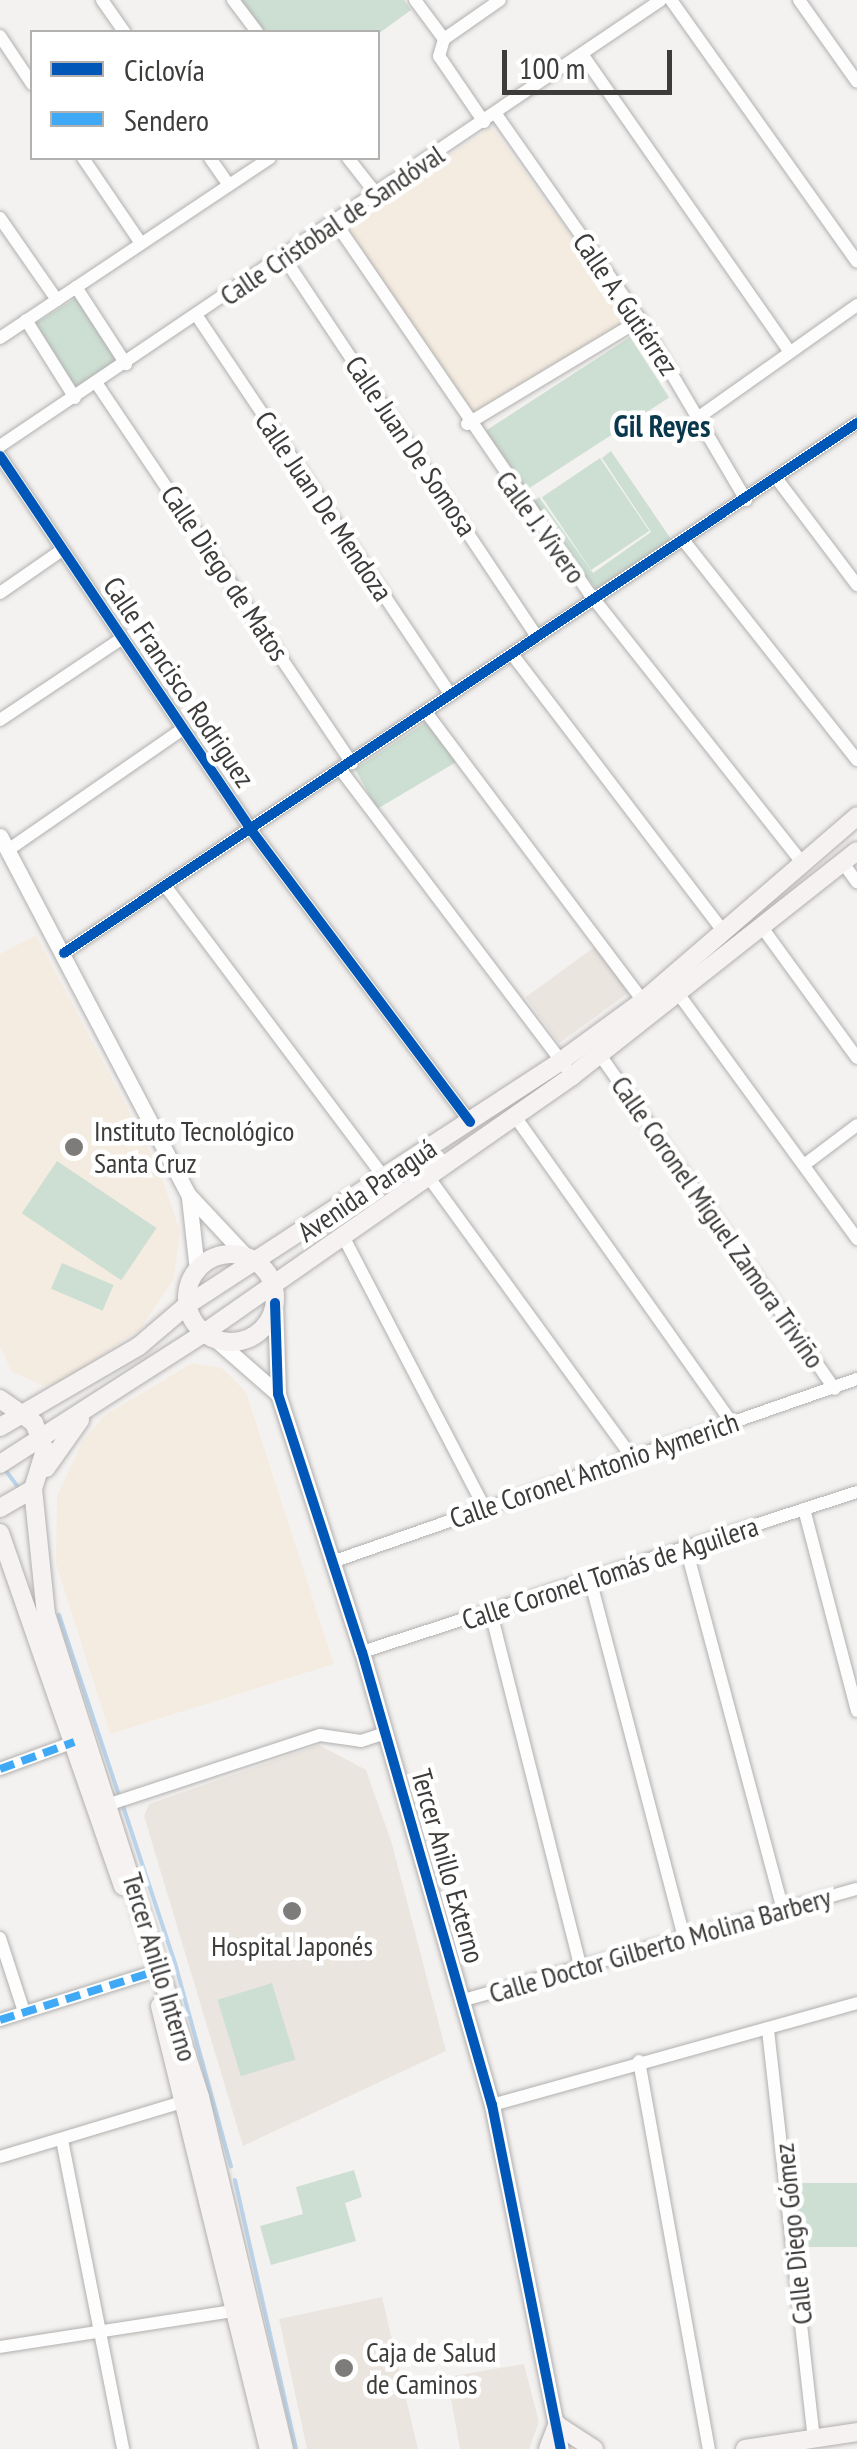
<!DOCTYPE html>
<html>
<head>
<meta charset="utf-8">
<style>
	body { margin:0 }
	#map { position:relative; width:857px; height:2449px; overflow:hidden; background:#f4f2f0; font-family:"PT Sans Narrow",sans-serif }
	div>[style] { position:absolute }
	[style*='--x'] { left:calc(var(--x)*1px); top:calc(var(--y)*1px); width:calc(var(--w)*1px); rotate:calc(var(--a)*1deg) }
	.built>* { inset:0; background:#ebe5df; transform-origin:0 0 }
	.industrial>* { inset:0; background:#f5ece1 }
	.green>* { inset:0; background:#cddfd3; transform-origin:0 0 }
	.stream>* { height:4px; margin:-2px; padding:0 2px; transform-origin:2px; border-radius:2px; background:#bbd4eb }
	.roads { filter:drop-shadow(0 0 2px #b1b0af) drop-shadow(0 0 2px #b1b0af) }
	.minor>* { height:12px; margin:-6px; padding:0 6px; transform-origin:6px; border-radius:6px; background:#fdfdfd }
	.tertiary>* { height:15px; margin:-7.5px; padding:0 7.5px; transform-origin:7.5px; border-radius:7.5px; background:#fdfdfd }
	.secondary>* { height:18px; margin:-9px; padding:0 9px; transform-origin:9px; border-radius:9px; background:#f6f2f2 }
	.secondary>.ring { margin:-9px; padding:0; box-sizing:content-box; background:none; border:18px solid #f6f2f2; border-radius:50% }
	.quiet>* { height:8px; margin-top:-4px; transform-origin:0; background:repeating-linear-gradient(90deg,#3fa9f5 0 15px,transparent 0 23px) }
	.cycleway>* { height:10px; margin:-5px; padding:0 5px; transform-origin:5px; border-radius:5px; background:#0057b8 }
	.dots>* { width:28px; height:28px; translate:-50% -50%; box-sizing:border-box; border:5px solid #fff; border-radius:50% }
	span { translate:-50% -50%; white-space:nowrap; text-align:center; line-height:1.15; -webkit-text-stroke:9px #fff; paint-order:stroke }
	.street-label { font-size:28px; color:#3e3c3a }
	.poi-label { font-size:28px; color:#3e3c3a }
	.left { translate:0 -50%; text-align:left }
	.neighbourhood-label { font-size:30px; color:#09384c; font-weight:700 }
	.legend { position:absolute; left:30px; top:30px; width:350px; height:130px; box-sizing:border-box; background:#fff; border:2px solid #b2b1b0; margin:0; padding:12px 18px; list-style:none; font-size:30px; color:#3e3c3a }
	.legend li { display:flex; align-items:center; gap:20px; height:50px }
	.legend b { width:50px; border:2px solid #b2b1b0 }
	.scale { position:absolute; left:502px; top:50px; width:170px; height:45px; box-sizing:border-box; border:5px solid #3e3c3a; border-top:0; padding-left:12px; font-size:30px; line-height:35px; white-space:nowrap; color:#3e3c3a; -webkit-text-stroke:8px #fff; paint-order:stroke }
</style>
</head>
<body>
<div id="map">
	<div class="built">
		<i style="left:596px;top:946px;width:57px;height:87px;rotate:54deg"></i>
		<i style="clip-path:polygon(319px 1745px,366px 1770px,392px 1844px,446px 2051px,243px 2146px,144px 1816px,149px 1804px)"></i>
		<i style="clip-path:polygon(382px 2297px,418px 2449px,307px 2449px,279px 2319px)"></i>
		<i style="clip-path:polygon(524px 2364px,539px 2422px,529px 2449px,460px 2449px,447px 2377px)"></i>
	</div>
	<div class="industrial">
		<i style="clip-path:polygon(492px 127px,628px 314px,626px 324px,477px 415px,467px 414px,347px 228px,349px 220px)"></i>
		<i style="clip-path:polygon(36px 935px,158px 1166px,180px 1231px,174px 1279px,140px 1329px,65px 1380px,43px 1386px,11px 1371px,0 1346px,0 954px)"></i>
		<i style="clip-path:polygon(192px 1363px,222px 1368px,246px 1392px,334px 1664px,110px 1734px,56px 1564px,57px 1496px,82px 1442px,105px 1415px)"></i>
	</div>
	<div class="green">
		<i style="clip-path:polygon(241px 0,404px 0,411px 10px,378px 34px,264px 32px)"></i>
		<i style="clip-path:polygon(76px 298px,117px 355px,117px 364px,75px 391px,33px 325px)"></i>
		<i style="left:630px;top:337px;width:72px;height:173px;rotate:57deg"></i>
		<i style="clip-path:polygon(611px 451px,673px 542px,598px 591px,530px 505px,539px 497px,593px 573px,651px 532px,602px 458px)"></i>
		<i style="left:600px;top:458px;width:88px;height:70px;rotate:56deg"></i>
		<i style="clip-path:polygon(426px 722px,458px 761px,377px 809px,355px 769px)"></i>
		<i style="left:57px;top:1161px;width:120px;height:63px;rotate:34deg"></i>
		<i style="left:62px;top:1263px;width:56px;height:28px;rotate:23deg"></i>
		<i style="left:272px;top:1983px;width:80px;height:57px;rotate:73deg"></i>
		<i style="clip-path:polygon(354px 2170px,362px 2197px,345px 2203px,356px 2241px,271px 2265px,260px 2226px,303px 2214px,296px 2187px)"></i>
		<i style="left:857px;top:2183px;width:64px;height:62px;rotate:90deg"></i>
	</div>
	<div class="stream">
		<i style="--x:6;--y:1471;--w:20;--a:53"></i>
		<i style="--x:59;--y:1615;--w:187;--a:71.6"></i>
		<i style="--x:123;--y:1806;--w:165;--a:71.7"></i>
		<i style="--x:175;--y:1963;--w:211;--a:74.6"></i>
		<i style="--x:235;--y:2180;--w:276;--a:77.2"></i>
	</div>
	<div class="roads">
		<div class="minor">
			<i style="--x:102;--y:0;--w:39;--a:55"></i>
			<i style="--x:233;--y:0;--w:40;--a:53"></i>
			<i style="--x:415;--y:0;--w:49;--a:53.4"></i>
			<i style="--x:671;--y:0;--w:321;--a:54.6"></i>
			<i style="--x:799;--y:0;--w:100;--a:54.7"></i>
			<i style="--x:0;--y:36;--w:58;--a:56.3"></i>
			<i style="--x:444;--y:39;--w:18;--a:106"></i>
			<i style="--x:439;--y:56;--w:80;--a:55.7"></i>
			<i style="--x:444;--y:39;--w:68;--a:-34.9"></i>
			<i style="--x:582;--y:54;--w:363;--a:55.1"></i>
			<i style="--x:496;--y:114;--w:251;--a:55"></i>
			<i style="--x:640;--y:320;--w:209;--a:59.5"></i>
			<i style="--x:83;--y:158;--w:102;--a:55.8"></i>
			<i style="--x:210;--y:158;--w:32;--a:55"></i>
			<i style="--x:348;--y:158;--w:47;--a:51.9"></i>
			<i style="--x:0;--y:218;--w:100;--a:55.2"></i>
			<i style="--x:335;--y:222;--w:451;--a:55.6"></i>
			<i style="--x:590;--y:594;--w:344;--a:51.7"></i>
			<i style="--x:283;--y:256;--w:458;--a:56.3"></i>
			<i style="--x:76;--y:287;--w:92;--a:57"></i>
			<i style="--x:197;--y:316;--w:456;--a:56.2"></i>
			<i style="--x:26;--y:320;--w:92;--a:57.9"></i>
			<i style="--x:0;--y:338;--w:324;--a:-33.7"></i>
			<i style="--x:97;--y:384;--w:457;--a:56.1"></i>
			<i style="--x:699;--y:417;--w:194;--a:-35.3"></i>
			<i style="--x:467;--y:424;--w:202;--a:-31"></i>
			<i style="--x:0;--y:446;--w:797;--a:-34.01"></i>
			<i style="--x:0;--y:456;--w:450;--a:56.1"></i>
			<i style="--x:251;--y:830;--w:365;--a:53.1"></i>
			<i style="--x:777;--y:479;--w:133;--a:53"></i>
			<i style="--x:684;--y:541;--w:279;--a:51.7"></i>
			<i style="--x:0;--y:593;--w:75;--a:-34.7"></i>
			<i style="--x:512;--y:654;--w:350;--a:52.7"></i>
			<i style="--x:426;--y:712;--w:361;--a:53.1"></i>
			<i style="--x:0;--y:720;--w:146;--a:-33.8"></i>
			<i style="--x:341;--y:770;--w:373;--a:52.9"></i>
			<i style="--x:8;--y:850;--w:213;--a:-34.7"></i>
			<i style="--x:843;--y:863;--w:24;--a:54"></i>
			<i style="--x:166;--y:887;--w:363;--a:53.1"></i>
			<i style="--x:764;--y:930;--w:158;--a:54"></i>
			<i style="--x:64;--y:953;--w:954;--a:-33.76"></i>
			<i style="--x:680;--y:996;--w:301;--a:53.9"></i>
			<i style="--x:600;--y:1055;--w:408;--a:54.9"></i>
			<i style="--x:514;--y:1115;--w:377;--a:54.7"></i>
			<i style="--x:804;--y:1165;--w:66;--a:-37"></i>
			<i style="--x:427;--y:1175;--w:349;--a:54"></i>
			<i style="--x:342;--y:1234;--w:308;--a:62.5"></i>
			<i style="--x:804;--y:1509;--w:209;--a:75.3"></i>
			<i style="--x:686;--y:1548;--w:375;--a:75"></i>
			<i style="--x:332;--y:1562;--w:556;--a:-19.22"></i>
			<i style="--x:590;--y:1579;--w:370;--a:75.3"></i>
			<i style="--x:491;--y:1613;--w:362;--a:75.8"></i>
			<i style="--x:362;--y:1652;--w:520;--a:-17.91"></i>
			<i style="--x:0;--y:1769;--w:79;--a:-20"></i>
			<i style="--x:110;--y:1804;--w:221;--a:-18.2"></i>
			<i style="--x:320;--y:1735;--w:41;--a:8.3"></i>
			<i style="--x:361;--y:1741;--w:25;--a:-18"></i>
			<i style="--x:0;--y:1938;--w:78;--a:72"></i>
			<i style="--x:464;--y:2000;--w:408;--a:-15.8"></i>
			<i style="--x:0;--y:2020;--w:157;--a:-17.4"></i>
			<i style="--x:768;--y:2030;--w:411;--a:83.6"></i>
			<i style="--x:639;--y:2061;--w:394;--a:79.8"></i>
			<i style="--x:492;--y:2105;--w:379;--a:-15.6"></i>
			<i style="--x:62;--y:2140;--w:315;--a:78.8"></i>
			<i style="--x:0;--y:2157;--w:194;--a:-16.8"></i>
			<i style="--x:0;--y:2347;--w:241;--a:-8.8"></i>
		</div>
		<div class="tertiary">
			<i style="--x:0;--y:836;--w:404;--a:62.3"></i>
			<i style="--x:188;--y:1194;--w:86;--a:46.9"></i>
			<i style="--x:189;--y:1198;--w:72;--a:83.7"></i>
			<i style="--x:275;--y:1303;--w:91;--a:88.1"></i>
			<i style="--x:278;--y:1394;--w:271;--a:72"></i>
			<i style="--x:362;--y:1652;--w:471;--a:74"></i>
			<i style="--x:492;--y:2105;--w:351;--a:78.7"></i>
			<i style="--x:214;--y:1338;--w:85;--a:41.2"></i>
		</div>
		<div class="secondary">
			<i class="ring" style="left:187px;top:1254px;width:70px;height:70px"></i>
			<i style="--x:0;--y:1399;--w:42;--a:35.2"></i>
			<i style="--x:34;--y:1423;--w:29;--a:68"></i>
			<i style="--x:45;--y:1450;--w:41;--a:107.1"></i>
			<i style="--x:33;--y:1489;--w:38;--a:150"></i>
			<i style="--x:0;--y:1427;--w:161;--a:-30.2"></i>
			<i style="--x:139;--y:1346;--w:63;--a:-40.5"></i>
			<i style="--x:187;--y:1305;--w:447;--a:-33.1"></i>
			<i style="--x:561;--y:1061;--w:102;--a:-36.2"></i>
			<i style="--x:643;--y:1001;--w:283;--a:-40.8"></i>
			<i style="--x:0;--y:1464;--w:242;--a:-32.7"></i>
			<i style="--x:204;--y:1333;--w:449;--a:-34.9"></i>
			<i style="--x:572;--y:1076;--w:363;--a:-38.3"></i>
			<i style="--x:46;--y:1468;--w:59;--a:-54.7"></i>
			<i style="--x:33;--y:1489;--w:126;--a:84.1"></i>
			<i style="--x:46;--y:1614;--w:507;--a:72.32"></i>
			<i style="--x:200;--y:2097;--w:362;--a:76.6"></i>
			<i style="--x:0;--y:1533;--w:374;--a:70.8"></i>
			<i style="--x:160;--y:2006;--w:456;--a:76.2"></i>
			<i style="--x:548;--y:2449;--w:26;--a:-69"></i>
			<i style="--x:557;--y:2425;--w:44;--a:33"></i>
			<i style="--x:745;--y:2449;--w:113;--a:-8.6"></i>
		</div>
	</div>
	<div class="quiet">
		<i style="--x:0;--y:1769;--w:79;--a:-20"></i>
		<i style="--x:0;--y:2020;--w:157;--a:-17.4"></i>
	</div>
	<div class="cycleway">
		<i style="--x:0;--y:456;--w:450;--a:56.1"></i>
		<i style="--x:251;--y:830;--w:365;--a:53.1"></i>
		<i style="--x:64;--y:953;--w:954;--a:-33.76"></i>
		<i style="--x:275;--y:1303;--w:91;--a:88.1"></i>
		<i style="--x:278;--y:1394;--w:271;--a:72"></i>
		<i style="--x:362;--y:1652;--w:471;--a:74"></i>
		<i style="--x:492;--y:2105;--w:351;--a:78.7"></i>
	</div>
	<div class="dots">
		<i style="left:74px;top:1147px;background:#7e7c7a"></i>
		<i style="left:292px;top:1911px;background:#7e7c7a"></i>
		<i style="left:344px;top:2368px;background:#7e7c7a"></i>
	</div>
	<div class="street-label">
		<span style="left:332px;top:225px;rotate:-34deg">Calle Cristobal de Sandóval</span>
		<span style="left:626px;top:304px;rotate:56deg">Calle A. Gutiérrez</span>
		<span style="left:411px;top:446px;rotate:56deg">Calle Juan De Somosa</span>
		<span style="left:324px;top:506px;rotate:56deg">Calle Juan De Mendoza</span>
		<span style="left:541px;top:527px;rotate:54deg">Calle J. Vivero</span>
		<span style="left:225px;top:573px;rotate:56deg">Calle Diego de Matos</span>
		<span style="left:179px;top:682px;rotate:56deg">Calle Francisco Rodriguez</span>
		<span style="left:367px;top:1190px;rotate:-34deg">Avenida Paraguá</span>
		<span style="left:718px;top:1222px;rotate:55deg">Calle Coronel Miguel Zamora Triviño</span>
		<span style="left:594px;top:1470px;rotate:-19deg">Calle Coronel Antonio Aymerich</span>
		<span style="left:610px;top:1573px;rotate:-18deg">Calle Coronel Tomás de Aguilera</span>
		<span style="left:448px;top:1866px;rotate:74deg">Tercer Anillo Externo</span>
		<span style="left:660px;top:1945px;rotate:-16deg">Calle Doctor Gilberto Molina Barbery</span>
		<span style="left:160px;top:1967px;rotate:73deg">Tercer Anillo Interno</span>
		<span style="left:793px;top:2234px;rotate:-96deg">Calle Diego Gómez</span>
	</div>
	<div class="poi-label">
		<span class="left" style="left:94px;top:1147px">Instituto Tecnológico<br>Santa Cruz</span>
		<span style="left:292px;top:1946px">Hospital Japonés</span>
		<span class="left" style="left:366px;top:2368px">Caja de Salud<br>de Caminos</span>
	</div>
	<div class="neighbourhood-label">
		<span style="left:662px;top:426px">Gil Reyes</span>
	</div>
	<ul class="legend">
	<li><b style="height:12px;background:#0057b8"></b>Ciclovía</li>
	<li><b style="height:12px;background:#3fa9f5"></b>Sendero</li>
	</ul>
	<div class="scale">100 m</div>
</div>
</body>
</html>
